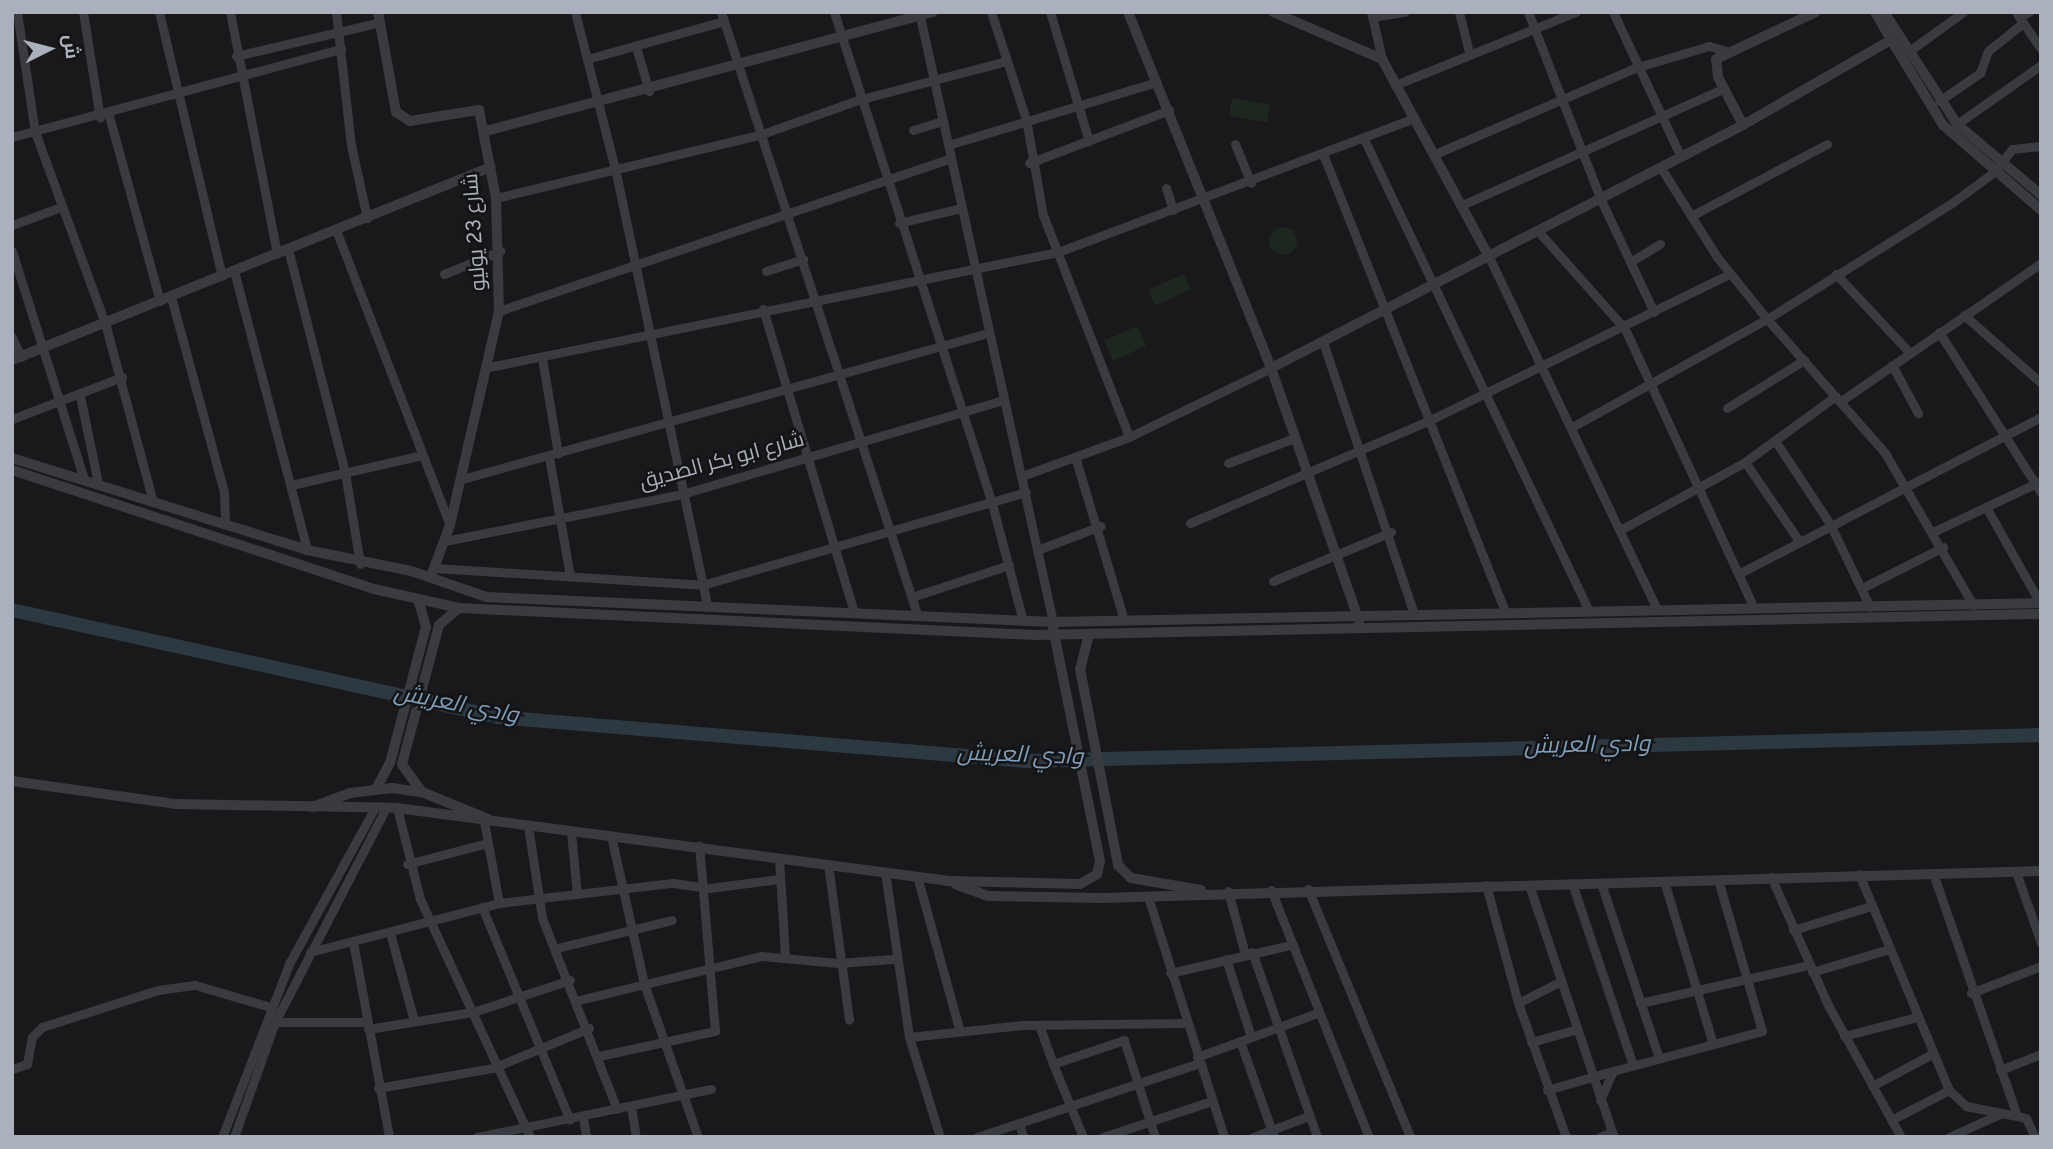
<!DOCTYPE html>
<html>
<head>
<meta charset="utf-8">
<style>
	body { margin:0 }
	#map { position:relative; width:2053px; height:1149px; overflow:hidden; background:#19191b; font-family:Overpass,Cairo,sans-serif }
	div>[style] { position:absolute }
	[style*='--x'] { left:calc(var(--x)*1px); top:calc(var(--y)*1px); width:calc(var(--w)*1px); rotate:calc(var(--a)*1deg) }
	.green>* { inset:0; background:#1e271f; transform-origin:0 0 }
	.round { border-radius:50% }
	.river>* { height:14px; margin:-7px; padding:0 7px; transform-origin:7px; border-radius:7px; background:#2d3941 }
	.minor>* { height:9px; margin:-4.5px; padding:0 4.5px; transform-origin:4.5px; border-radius:4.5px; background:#393b41 }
	.tertiary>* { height:10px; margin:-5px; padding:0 5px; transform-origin:5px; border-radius:5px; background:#393b41 }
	span { translate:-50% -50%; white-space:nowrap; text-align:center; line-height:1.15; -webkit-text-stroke:5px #141416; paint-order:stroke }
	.street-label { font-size:21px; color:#aab0bc }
	.water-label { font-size:23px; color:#7f9fba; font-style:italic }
	.frame { position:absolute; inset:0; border:14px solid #aab0bc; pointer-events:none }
	.north { position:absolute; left:14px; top:14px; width:70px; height:70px; -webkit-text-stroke:5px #141416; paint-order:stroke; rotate:84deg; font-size:19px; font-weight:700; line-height:28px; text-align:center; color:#aab0bc }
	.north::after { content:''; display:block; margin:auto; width:24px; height:32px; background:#aab0bc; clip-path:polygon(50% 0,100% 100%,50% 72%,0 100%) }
</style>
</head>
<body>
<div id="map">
	<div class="green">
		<i style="left:1232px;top:98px;width:39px;height:18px;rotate:10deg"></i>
		<i class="round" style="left:1269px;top:227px;width:28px;height:28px"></i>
		<i style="left:1184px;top:274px;width:17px;height:39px;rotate:66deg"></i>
		<i style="left:1137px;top:326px;width:22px;height:36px;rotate:66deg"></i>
	</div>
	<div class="river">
		<i style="--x:12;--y:610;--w:497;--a:12.4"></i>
		<i style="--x:497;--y:717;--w:532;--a:4.75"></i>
		<i style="--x:1027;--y:761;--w:1014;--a:-1.47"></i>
	</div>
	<div class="minor">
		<i style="--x:17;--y:12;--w:121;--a:81.5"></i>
		<i style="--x:35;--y:132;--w:203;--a:69.9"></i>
		<i style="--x:105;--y:323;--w:185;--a:75"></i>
		<i style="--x:83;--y:12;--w:107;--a:80.9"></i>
		<i style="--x:159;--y:12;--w:271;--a:76.6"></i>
		<i style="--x:230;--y:12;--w:246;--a:79"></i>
		<i style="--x:336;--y:12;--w:134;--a:83.6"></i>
		<i style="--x:351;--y:145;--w:75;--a:77.6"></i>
		<i style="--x:575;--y:12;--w:166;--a:75.7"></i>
		<i style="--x:616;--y:173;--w:442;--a:78.1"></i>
		<i style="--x:721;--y:12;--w:633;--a:71.97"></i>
		<i style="--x:834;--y:12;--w:513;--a:72.17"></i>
		<i style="--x:991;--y:500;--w:125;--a:75.2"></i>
		<i style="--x:919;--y:12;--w:625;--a:77.61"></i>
		<i style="--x:991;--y:12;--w:113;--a:71.9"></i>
		<i style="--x:1026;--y:119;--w:97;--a:80"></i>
		<i style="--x:1043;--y:215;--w:238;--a:68.8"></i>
		<i style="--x:1050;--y:12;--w:135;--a:73.2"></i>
		<i style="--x:1371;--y:12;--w:48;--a:76.8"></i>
		<i style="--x:1459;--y:12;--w:41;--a:76"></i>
		<i style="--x:1528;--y:12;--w:199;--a:68.8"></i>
		<i style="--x:1600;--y:198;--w:126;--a:64.7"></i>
		<i style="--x:1613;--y:12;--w:160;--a:64.9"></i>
		<i style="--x:2016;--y:12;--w:45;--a:56"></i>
		<i style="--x:1372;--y:17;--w:33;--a:-9"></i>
		<i style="--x:2019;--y:17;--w:11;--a:-27"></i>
		<i style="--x:636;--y:47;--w:46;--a:73.5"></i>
		<i style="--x:1905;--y:54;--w:72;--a:-35.9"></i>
		<i style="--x:236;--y:56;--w:145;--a:-13.2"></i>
		<i style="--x:587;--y:59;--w:142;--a:-15.5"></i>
		<i style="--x:1395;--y:85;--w:195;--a:-22"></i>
		<i style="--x:1939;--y:101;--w:50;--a:-34.3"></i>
		<i style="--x:1980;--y:73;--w:23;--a:-70"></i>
		<i style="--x:1988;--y:51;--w:45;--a:-38.7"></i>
		<i style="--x:109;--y:116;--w:192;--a:74.6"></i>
		<i style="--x:1957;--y:124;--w:103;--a:-35.1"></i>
		<i style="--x:913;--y:130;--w:31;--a:-17"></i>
		<i style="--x:12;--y:137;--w:341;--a:-15"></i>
		<i style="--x:1364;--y:139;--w:523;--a:64.51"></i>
		<i style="--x:1235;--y:144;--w:42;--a:67.7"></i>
		<i style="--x:948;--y:145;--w:218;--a:-16.8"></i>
		<i style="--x:1323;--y:154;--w:494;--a:68.3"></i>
		<i style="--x:1435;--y:154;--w:218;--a:-23.3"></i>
		<i style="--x:1635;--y:68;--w:77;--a:-16.6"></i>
		<i style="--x:1709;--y:46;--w:19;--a:16"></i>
		<i style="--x:1029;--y:163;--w:150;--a:-20.7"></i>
		<i style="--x:1661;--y:168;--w:105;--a:57.8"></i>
		<i style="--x:1717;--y:257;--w:80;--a:51.1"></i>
		<i style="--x:1767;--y:319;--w:218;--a:-32.1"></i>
		<i style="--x:1952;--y:203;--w:52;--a:-36.4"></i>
		<i style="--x:1994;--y:172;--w:29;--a:-52"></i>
		<i style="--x:2012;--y:149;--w:29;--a:-6"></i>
		<i style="--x:1166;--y:188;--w:23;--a:72"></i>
		<i style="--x:496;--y:198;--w:274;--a:-13.5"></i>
		<i style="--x:762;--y:134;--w:102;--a:-19.5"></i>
		<i style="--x:858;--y:100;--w:154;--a:-14.7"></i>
		<i style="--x:1462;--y:205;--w:286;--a:-24"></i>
		<i style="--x:1691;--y:216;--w:154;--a:-27.9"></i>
		<i style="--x:899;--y:223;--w:64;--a:-13.6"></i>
		<i style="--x:12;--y:225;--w:52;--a:-20.2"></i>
		<i style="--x:336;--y:230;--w:316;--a:68.9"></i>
		<i style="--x:1538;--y:231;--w:131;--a:48.4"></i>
		<i style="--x:1625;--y:329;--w:307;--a:65.2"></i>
		<i style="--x:288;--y:249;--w:231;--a:75.7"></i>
		<i style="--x:345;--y:473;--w:92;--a:80.6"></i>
		<i style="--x:12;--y:251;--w:239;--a:72.5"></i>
		<i style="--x:1489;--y:257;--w:391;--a:64.5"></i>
		<i style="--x:1630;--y:262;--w:35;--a:-31"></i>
		<i style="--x:234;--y:271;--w:288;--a:75.3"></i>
		<i style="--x:766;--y:271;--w:39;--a:-18"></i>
		<i style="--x:444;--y:274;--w:61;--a:-22.3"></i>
		<i style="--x:1836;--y:274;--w:108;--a:46.9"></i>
		<i style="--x:171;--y:297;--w:202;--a:74.8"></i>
		<i style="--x:224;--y:492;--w:30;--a:88"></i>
		<i style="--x:763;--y:309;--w:316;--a:73.3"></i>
		<i style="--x:499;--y:311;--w:476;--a:-18.7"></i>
		<i style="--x:1964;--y:315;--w:103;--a:41.4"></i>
		<i style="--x:1939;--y:332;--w:191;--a:57.6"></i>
		<i style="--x:12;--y:337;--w:22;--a:66"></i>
		<i style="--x:1323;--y:342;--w:287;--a:71.5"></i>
		<i style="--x:542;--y:358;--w:97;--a:80.5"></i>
		<i style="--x:1892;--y:365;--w:55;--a:61.6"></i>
		<i style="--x:489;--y:367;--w:581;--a:-11.43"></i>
		<i style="--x:1058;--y:252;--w:381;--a:-20.6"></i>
		<i style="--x:80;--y:396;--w:89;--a:78.3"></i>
		<i style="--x:1841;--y:401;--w:243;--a:-34.6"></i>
		<i style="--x:1727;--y:408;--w:91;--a:-31.9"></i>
		<i style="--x:12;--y:419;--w:118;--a:-20.9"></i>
		<i style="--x:1572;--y:427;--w:223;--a:-29"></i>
		<i style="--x:1767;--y:319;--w:179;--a:48.6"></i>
		<i style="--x:1885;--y:453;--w:176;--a:59.9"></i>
		<i style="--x:1776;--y:442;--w:98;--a:56.6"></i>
		<i style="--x:1830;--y:524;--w:92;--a:64.3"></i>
		<i style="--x:549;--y:457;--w:121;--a:80"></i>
		<i style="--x:1076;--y:460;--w:167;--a:73.3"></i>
		<i style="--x:1745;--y:462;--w:96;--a:55.6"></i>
		<i style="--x:1228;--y:463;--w:68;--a:-20.6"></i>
		<i style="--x:1022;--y:476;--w:114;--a:-20"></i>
		<i style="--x:1129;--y:437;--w:158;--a:-25.9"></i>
		<i style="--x:462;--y:479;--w:546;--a:-15.51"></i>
		<i style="--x:291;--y:485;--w:134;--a:-12.9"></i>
		<i style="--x:1986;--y:507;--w:110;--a:60.6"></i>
		<i style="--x:1190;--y:523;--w:261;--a:-23.2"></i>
		<i style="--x:1430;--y:420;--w:333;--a:-26"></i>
		<i style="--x:1620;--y:530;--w:142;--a:-28.5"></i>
		<i style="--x:1745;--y:462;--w:112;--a:-36"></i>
		<i style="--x:1935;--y:531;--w:117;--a:-25.3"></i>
		<i style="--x:445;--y:541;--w:242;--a:-11.2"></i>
		<i style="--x:682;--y:494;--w:335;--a:-16.3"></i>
		<i style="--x:1037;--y:550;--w:68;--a:-20.6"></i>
		<i style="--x:435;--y:568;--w:268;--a:3.6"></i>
		<i style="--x:702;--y:585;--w:337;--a:-16"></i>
		<i style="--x:1740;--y:573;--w:339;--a:-27.4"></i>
		<i style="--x:1273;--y:581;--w:128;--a:-22.6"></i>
		<i style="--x:1862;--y:588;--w:91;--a:-26.8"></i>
		<i style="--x:912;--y:597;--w:102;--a:-18.3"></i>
		<i style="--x:397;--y:808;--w:94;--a:75.8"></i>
		<i style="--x:420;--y:899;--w:262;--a:65.2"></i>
		<i style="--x:483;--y:816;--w:88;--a:79.6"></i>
		<i style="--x:528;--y:826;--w:93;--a:81.3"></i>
		<i style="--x:542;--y:918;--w:205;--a:68.6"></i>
		<i style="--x:571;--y:832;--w:62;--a:84.5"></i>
		<i style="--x:611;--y:836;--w:152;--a:77.4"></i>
		<i style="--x:644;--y:984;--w:162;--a:70.6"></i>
		<i style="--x:779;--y:858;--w:97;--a:86.5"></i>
		<i style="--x:407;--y:864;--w:80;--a:-14.6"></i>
		<i style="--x:828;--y:864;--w:157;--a:82.3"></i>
		<i style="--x:885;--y:872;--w:167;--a:81.7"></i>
		<i style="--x:909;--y:1037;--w:105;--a:72.8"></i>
		<i style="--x:2016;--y:872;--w:75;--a:70.6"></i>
		<i style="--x:1859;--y:874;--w:234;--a:67.4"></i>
		<i style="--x:1949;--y:1090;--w:23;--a:43"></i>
		<i style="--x:1966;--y:1106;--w:52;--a:11.1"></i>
		<i style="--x:2017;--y:1116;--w:256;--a:-109.1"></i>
		<i style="--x:917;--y:876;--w:159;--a:74.6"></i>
		<i style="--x:1771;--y:877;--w:140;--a:66"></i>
		<i style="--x:1828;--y:1005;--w:151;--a:61.1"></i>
		<i style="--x:1664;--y:881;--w:170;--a:73.3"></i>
		<i style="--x:1572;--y:883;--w:192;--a:71.5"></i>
		<i style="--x:1601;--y:883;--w:184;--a:71.7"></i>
		<i style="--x:1486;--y:885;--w:122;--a:74.8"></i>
		<i style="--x:1518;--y:1003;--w:142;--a:70.3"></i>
		<i style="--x:1529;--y:885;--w:266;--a:71.4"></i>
		<i style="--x:1308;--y:889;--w:268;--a:67.6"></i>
		<i style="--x:1271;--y:890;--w:266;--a:68.4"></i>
		<i style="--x:1228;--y:891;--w:65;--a:74.9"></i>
		<i style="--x:1148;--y:897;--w:252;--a:72.4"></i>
		<i style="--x:482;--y:907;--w:230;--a:67.6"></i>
		<i style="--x:1793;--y:930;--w:82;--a:-17.1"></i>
		<i style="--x:390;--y:933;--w:91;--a:74.7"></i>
		<i style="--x:353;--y:942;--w:198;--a:79.5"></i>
		<i style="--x:557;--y:948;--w:118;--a:-13.7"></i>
		<i style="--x:310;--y:952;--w:195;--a:-14.5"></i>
		<i style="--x:499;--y:903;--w:175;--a:-6.6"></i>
		<i style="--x:673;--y:883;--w:36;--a:8"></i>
		<i style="--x:709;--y:888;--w:71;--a:-7.3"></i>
		<i style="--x:1252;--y:952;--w:196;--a:70.6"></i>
		<i style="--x:1226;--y:959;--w:82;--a:72.2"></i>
		<i style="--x:1812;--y:972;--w:80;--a:-16.6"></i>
		<i style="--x:1170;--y:973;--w:123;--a:-13.1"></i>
		<i style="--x:1971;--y:993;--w:75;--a:-21.1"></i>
		<i style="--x:579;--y:1000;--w:187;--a:-13.6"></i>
		<i style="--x:761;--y:956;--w:77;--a:5.2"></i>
		<i style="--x:838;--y:963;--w:55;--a:-4.2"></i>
		<i style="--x:1518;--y:1003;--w:44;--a:-27.1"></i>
		<i style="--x:1640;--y:1003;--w:172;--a:-12.7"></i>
		<i style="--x:275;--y:1022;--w:92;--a:0"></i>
		<i style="--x:1039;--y:1025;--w:41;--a:70.3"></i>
		<i style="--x:368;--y:1029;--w:106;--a:-9.2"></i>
		<i style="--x:473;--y:1012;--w:102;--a:-18.3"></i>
		<i style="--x:1844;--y:1036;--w:75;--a:-14.6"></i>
		<i style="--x:909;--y:1037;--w:116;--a:-6"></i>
		<i style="--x:1024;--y:1025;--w:162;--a:-0.7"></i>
		<i style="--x:1240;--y:1041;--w:102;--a:70.5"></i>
		<i style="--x:1531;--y:1042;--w:45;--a:-15.6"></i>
		<i style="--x:599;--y:1056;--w:119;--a:-12.2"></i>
		<i style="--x:715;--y:1031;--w:186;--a:-94.9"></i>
		<i style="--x:1197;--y:1057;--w:128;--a:-20.1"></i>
		<i style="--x:12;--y:1069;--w:16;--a:-18"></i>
		<i style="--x:27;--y:1064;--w:27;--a:-80"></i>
		<i style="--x:32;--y:1037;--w:14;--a:-45"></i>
		<i style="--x:42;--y:1027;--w:122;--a:-17.7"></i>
		<i style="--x:158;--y:990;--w:37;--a:-8"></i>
		<i style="--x:195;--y:985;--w:78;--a:16.3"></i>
		<i style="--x:2000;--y:1070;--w:44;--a:-21.3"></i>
		<i style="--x:1872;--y:1086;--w:68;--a:-28.1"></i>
		<i style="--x:378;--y:1088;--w:117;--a:-9.9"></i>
		<i style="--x:493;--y:1068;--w:104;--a:-22.6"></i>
		<i style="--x:1547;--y:1090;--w:69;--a:-16.1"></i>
		<i style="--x:1600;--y:1100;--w:32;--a:-66"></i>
		<i style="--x:1613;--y:1071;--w:154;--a:-15"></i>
		<i style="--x:1762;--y:1031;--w:157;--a:-106.2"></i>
		<i style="--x:631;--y:1106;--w:31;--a:81"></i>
		<i style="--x:2017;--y:1116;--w:9;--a:13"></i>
		<i style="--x:2026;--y:1118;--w:21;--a:65"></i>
		<i style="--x:583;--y:1117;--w:20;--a:81"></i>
		<i style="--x:1891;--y:1120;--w:65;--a:-27.3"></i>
		<i style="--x:1019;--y:1123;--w:15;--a:74"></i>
		<i style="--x:222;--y:1137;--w:188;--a:-68.8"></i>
		<i style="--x:290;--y:962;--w:175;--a:-61.2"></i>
		<i style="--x:234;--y:1137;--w:122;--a:-70.4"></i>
		<i style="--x:275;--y:1022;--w:241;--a:-62.6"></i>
		<i style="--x:477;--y:1137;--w:239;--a:-11.6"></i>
		<i style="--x:977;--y:1137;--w:234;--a:-18.4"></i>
		<i style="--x:1083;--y:1137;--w:79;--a:-112.3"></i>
		<i style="--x:1053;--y:1064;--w:75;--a:-18.7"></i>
		<i style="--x:1124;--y:1040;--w:102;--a:72.3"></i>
		<i style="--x:1103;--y:1137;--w:115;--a:-18.3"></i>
		<i style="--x:1253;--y:1137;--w:60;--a:-20.6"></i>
		<i style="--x:1600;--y:1137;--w:13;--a:-23"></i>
		<i style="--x:1949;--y:1137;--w:56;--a:-24.3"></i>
	</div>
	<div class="tertiary">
		<i style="--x:378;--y:12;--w:102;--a:79.8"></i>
		<i style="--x:396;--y:112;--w:17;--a:33"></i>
		<i style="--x:410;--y:121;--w:70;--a:-9.1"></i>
		<i style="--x:479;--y:110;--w:90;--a:79.1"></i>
		<i style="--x:496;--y:198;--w:113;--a:88.5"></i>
		<i style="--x:499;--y:311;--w:220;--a:102.9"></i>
		<i style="--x:450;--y:525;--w:54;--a:110.4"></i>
		<i style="--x:1128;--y:12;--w:384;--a:68.1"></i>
		<i style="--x:1271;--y:368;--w:268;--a:70.8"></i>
		<i style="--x:1273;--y:12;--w:119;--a:23.3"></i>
		<i style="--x:1382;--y:59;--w:225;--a:61.6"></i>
		<i style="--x:1875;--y:12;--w:32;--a:60"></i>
		<i style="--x:1884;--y:12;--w:134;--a:56.9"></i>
		<i style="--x:1957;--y:124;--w:110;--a:40.2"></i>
		<i style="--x:1743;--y:125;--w:54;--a:-117.5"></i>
		<i style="--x:1718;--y:77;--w:18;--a:-96"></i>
		<i style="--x:1716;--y:59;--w:110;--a:-25.2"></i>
		<i style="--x:486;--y:131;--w:462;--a:-14.9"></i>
		<i style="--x:12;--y:360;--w:516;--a:-21.95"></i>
		<i style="--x:1271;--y:368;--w:531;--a:-27.24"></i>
		<i style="--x:1743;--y:125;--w:171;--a:-29.9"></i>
		<i style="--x:1891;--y:40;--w:100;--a:58.5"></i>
		<i style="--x:1943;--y:125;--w:130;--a:40.9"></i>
		<i style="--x:12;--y:458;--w:309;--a:17.3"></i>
		<i style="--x:307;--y:550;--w:106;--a:11.4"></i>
		<i style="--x:411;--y:571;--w:80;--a:18.9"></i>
		<i style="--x:487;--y:597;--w:567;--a:2.53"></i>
		<i style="--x:1053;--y:622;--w:988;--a:-1.1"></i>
		<i style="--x:12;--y:470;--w:381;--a:18.2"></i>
		<i style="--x:374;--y:589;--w:87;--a:12.6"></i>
		<i style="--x:459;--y:608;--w:578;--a:2.68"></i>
		<i style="--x:1036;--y:635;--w:1005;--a:-1.2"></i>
		<i style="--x:1089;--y:634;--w:36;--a:104"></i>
		<i style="--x:1080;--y:669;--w:200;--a:79"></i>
		<i style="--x:1118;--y:865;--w:18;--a:45"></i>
		<i style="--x:1131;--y:878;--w:71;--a:9.7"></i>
		<i style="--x:12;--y:781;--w:166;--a:8"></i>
		<i style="--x:176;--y:804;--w:221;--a:1"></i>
		<i style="--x:397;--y:808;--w:557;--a:7.53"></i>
		<i style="--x:949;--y:881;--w:131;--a:1.3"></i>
		<i style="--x:1080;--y:884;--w:20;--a:-30"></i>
		<i style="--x:1097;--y:874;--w:13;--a:-77"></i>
		<i style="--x:1100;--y:861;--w:238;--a:-101.4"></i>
		<i style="--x:376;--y:789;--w:30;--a:-62"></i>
		<i style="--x:390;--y:763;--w:141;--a:-75.2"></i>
		<i style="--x:426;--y:627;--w:25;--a:-106"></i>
		<i style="--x:422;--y:792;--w:34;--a:-126"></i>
		<i style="--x:402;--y:764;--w:144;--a:-75.1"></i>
		<i style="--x:439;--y:625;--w:26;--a:-40"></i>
		<i style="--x:312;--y:807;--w:40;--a:-20.2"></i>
		<i style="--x:350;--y:793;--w:42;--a:-6.8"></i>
		<i style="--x:392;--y:788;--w:30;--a:8"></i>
		<i style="--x:422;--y:792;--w:71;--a:22.2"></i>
		<i style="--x:955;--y:884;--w:35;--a:20"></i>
		<i style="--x:988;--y:896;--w:114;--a:1"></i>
		<i style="--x:1102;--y:898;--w:939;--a:-1.65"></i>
	</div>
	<div class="street-label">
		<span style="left:476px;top:232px;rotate:-94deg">شارع 23 يوليو</span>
		<span style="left:722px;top:462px;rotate:-15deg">شارع ابو بكر الصديق</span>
	</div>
	<div class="water-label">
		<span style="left:456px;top:706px;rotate:11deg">وادي العريش</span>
		<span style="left:1587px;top:747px;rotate:-1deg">وادي العريش</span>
		<span style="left:1020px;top:757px;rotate:2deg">وادي العريش</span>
	</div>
	<div class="frame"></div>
	<div class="north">ش</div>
</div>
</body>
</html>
